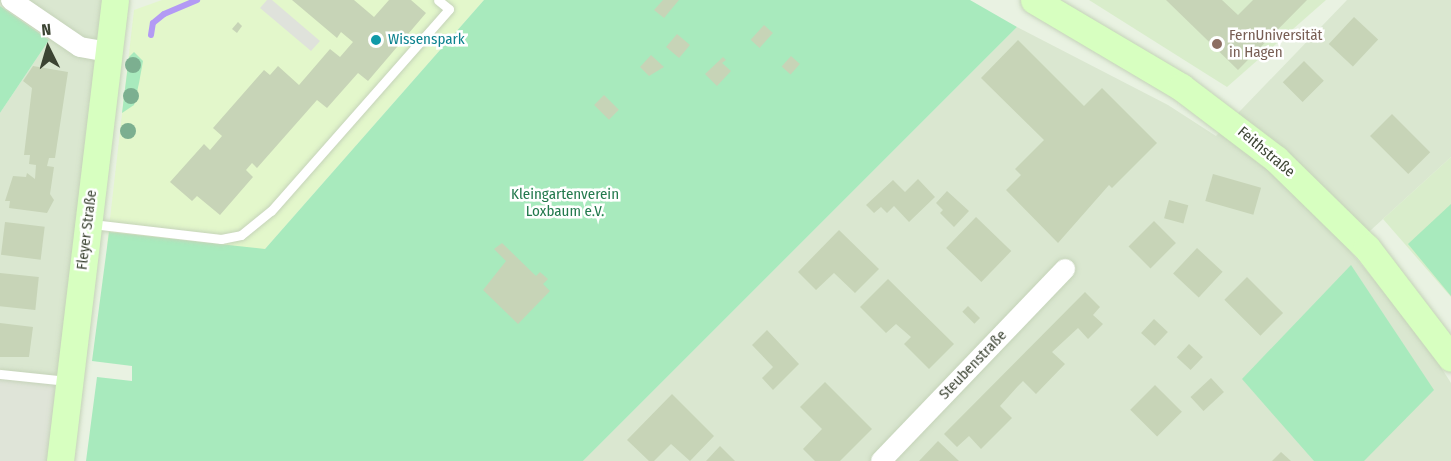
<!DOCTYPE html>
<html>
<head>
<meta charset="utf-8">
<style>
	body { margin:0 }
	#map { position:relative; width:1451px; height:461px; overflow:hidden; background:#e9f2e2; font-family:"Fira Sans Condensed",sans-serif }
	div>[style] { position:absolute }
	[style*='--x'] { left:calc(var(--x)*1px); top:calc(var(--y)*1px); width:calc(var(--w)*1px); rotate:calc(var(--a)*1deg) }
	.residential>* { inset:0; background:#dae7d0 }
	.commercial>* { inset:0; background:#e3f7cb }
	.industrial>* { inset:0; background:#dfe4d8 }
	.education>* { inset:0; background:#d9edcb }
	.green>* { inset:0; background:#a8eabd }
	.parking>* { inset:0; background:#dfe2db }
	.stream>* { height:6px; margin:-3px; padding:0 3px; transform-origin:3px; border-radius:3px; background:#b39af4 }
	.building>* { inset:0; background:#c7d4b7; transform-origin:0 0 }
	.roads { filter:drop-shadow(0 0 2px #c5d3b9) drop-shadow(0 0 2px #c5d3b9) }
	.lane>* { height:9px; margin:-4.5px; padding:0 4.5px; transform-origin:4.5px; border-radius:4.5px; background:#fff }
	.street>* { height:20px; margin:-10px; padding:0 10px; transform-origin:10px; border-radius:10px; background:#fff }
	.secondary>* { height:27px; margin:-13.5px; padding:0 13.5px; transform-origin:13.5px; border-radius:13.5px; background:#d7ffc0 }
	.trees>* { width:16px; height:16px; margin:-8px; border-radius:50%; background:#7caf90 }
	.dots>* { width:16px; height:16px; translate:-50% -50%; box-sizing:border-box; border:3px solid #fff; border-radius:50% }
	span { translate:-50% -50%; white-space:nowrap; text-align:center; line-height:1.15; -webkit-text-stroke:5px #fff; paint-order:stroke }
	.education-label { font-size:15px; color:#785e54 }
	.left { translate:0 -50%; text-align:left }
	.culture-label { font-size:15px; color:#0d838f }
	.street-label { font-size:15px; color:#3c4433 }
	.park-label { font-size:15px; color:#23794d }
	.north { position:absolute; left:18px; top:18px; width:60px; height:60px; -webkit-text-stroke:4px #fff; paint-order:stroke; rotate:355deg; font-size:16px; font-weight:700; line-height:24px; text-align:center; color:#3c4433 }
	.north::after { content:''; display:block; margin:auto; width:21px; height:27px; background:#3c4433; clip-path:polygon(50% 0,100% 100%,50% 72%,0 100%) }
</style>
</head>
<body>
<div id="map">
	<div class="residential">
		<i style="clip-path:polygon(0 0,115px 0,63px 379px,0 375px,0 113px,49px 40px,0 6px)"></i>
		<i style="clip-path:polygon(1347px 0,1451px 0,1451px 157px,1349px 250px,1419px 333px,1451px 383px,1451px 461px,583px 461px,1017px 27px,1168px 105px,1216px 136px)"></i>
	</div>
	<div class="commercial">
		<i style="clip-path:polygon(162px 0,484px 0,250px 266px,107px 245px,134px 10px)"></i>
	</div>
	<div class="industrial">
		<i style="clip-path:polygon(0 375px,62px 382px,50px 461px,0 461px)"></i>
	</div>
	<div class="education">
		<i style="clip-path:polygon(1089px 0,1326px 0,1227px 87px)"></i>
		<i style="clip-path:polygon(1451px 157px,1451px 297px,1383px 219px)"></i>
	</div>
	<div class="green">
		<i style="clip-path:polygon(484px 0,970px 0,1017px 27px,583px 461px,86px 461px,97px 377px,132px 381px,132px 366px,92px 361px,109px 232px,265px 249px)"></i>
		<i style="clip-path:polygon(0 6px,49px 40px,0 113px)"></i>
		<i style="clip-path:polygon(134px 52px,143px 61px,139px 83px,134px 105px,122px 113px,129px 57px)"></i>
		<i style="clip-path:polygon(1451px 204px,1451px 296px,1408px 244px)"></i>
		<i style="clip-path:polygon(1351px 265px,1434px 390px,1364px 461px,1314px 461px,1242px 379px)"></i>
	</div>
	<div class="parking">
		<i style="clip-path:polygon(267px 0,272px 0,320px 41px,311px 51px,260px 8px)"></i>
	</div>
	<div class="stream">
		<i style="--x:151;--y:35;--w:12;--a:-81"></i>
		<i style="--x:153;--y:23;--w:14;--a:-39"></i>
		<i style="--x:164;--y:14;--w:36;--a:-23"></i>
	</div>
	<div class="building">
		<i style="clip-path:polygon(292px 0,354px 0,374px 17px,389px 0,411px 0,426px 13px,368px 81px,358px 73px,327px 108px,317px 100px,257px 168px,252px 163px,246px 170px,253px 177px,220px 215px,197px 196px,192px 201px,170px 182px,204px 144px,210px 150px,222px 136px,213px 128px,264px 70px,270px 75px,278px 66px,299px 85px,330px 49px,340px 57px,353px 42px,341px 32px,337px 38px)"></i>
		<i style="clip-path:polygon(663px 0,679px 0,664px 18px,654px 10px)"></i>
		<i style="clip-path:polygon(1166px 0,1222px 0,1238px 15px,1253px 0,1307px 0,1238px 70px)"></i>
		<i style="left:1354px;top:17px;width:33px;height:37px;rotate:43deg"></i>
		<i style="clip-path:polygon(238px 22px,242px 26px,237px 33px,232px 29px)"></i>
		<i style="left:764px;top:25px;width:12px;height:20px;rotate:42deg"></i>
		<i style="left:677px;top:34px;width:17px;height:17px;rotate:40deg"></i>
		<i style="clip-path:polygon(1018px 40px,1084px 106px,1102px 88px,1157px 143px,1112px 188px,1109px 185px,1058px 243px,1006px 190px,1021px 175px,1015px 169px,1044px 140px,981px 78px)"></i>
		<i style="clip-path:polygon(651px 55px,664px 67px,649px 76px,640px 67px)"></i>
		<i style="left:791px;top:56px;width:12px;height:14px;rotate:42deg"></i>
		<i style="clip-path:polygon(723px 57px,726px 60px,722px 63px,731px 71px,717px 86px,705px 74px)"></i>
		<i style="left:1304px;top:61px;width:28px;height:30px;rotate:45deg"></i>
		<i style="clip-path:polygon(33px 66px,68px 72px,55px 158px,49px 158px,47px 166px,54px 167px,50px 194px,54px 200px,47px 213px,9px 208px,10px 201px,5px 201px,13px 176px,26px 177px,27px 173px,35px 179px,36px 165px,29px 164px,30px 155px,24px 155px,32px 88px,23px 81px)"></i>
		<i style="left:604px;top:95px;width:21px;height:14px;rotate:45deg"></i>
		<i style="left:1392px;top:114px;width:54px;height:31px;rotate:45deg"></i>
		<i style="left:1213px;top:174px;width:50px;height:28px;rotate:16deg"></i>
		<i style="clip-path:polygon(918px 179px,935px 197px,909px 222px,894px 206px,887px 213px,881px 207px,874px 213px,866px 205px,893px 180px,905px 192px)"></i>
		<i style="clip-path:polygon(947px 191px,969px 211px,954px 227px,940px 213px,943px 210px,936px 203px)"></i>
		<i style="left:1169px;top:200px;width:20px;height:19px;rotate:15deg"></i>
		<i style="left:976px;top:217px;width:49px;height:43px;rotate:44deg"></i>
		<i style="left:1154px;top:221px;width:31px;height:36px;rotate:45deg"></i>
		<i style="left:5px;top:222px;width:40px;height:33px;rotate:7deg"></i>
		<i style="clip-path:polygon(839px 230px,879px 269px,855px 293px,834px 273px,816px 290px,798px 272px)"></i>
		<i style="clip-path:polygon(502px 243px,536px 276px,540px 272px,548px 279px,543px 284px,550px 291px,518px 324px,483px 290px,506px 261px,494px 249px)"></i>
		<i style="left:1197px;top:248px;width:35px;height:35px;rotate:43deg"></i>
		<i style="left:0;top:273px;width:39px;height:33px;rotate:6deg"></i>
		<i style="left:1247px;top:277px;width:51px;height:32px;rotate:45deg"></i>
		<i style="clip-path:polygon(888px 279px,954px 344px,929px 369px,904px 344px,911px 337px,896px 324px,886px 333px,860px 307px)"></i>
		<i style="clip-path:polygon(1085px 292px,1100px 307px,1093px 315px,1103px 324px,1088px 339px,1078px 328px,1052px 352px,1065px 364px,1036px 394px,1023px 381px,1018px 386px,1000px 406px,1012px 418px,981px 449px,969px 436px,957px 447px,944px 434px)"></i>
		<i style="left:968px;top:306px;width:17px;height:8px;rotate:45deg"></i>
		<i style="left:1154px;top:319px;width:19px;height:19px;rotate:43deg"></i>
		<i style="clip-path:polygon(0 323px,33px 327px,29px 357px,0 357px)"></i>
		<i style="clip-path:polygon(767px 330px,799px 364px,773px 390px,762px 378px,773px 367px,752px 345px)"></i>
		<i style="left:1189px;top:344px;width:19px;height:18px;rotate:43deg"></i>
		<i style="left:1211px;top:378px;width:19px;height:28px;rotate:47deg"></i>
		<i style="clip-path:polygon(825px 382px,872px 429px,840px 461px,815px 461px,803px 449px,822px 429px,800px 407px)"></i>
		<i style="left:1155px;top:385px;width:38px;height:35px;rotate:45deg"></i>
		<i style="clip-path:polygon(672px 394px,714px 436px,690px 461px,671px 444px,654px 461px,649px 461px,627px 440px)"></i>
		<i style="clip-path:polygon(938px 441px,959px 461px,919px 461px)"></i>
		<i style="clip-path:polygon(720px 446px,735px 461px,706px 461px)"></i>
		<i style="clip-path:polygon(1281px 452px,1291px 461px,1272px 461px)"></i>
	</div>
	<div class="roads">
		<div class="lane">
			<i style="--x:92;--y:224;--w:130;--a:6.6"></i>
			<i style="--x:221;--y:239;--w:20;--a:-11"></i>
			<i style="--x:241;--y:235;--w:38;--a:-39"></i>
			<i style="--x:271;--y:211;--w:269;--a:-48.6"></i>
			<i style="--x:449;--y:9;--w:14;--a:-141"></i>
			<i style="--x:0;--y:374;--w:68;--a:5.9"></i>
		</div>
		<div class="street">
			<i style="--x:11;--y:0;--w:83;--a:34.3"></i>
			<i style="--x:80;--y:47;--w:28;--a:10"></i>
			<i style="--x:881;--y:461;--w:266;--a:-46.2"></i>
		</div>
		<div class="secondary">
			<i style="--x:1034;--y:0;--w:171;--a:30.6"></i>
			<i style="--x:1181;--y:87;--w:119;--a:37.2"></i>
			<i style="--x:1276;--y:159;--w:127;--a:44.4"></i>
			<i style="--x:1367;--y:248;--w:138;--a:52.6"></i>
			<i style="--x:60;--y:461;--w:464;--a:-83.2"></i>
		</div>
	</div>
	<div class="trees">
		<i style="left:133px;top:65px"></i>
		<i style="left:131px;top:96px"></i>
		<i style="left:128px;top:131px"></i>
	</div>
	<div class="dots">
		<i style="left:376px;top:40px;background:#0f9aa8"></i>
		<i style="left:1217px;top:44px;background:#8d6e63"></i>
	</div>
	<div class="education-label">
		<span class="left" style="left:1229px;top:44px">FernUniversität<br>in Hagen</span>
	</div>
	<div class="culture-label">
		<span class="left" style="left:388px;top:40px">Wissenspark</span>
	</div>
	<div class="street-label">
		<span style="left:1266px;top:152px;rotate:40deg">Feithstraße</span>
		<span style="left:87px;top:230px;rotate:-83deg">Fleyer Straße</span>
		<span style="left:973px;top:365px;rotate:-46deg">Steubenstraße</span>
	</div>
	<div class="park-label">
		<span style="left:565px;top:203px">Kleingartenverein<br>Loxbaum e.V.</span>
	</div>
	<div class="north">N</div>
</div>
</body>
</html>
